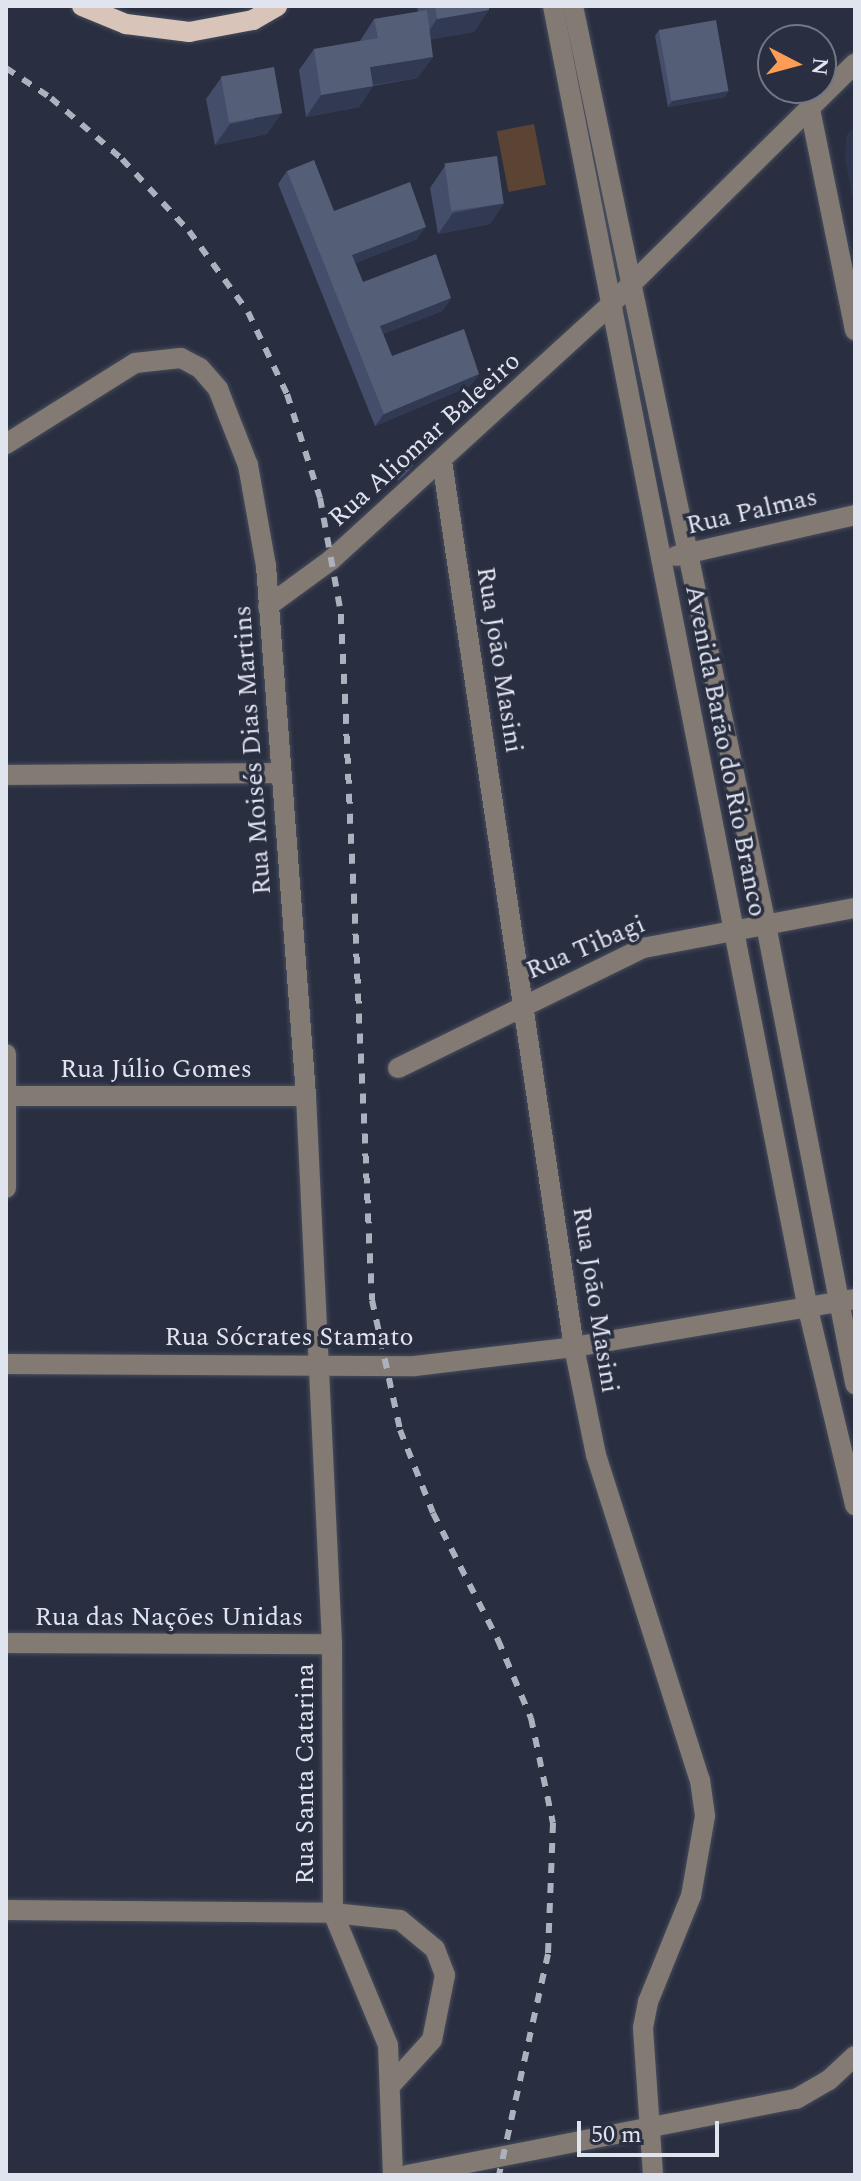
<!DOCTYPE html>
<html>
<head>
<meta charset="utf-8">
<style>
	body { margin:0 }
	#map { position:relative; width:861px; height:2181px; overflow:hidden; background:#292f40; font-family:Spectral,serif }
	div>[style] { position:absolute }
	[style*='--x'] { left:calc(var(--x)*1px); top:calc(var(--y)*1px); width:calc(var(--w)*1px); rotate:calc(var(--a)*1deg) }
	.built>* { inset:0; background:#2e364d }
	.green>* { inset:0; background:#5b4434; transform-origin:0 0 }
	.roads { filter:drop-shadow(0 0 2px #464c5c) drop-shadow(0 0 2px #464c5c) }
	.minor>* { height:20px; margin:-10px; padding:0 10px; transform-origin:10px; border-radius:10px; background:#837a74 }
	.major>* { height:20px; margin:-10px; padding:0 10px; transform-origin:10px; border-radius:10px; background:#d8c4b8 }
	.rail>* { height:6px; margin-top:-3px; transform-origin:0; background:repeating-linear-gradient(90deg,#acb1be 0 10px,transparent 0 20px) }
	.wall>* { inset:0; background:#444d69 }
	.shaded-wall>* { inset:0; background:#323a53 }
	.building>* { inset:0; background:#545e77; transform-origin:0 0 }
	span { translate:-50% -50%; white-space:nowrap; text-align:center; line-height:1.15; -webkit-text-stroke:7px #292f40; paint-order:stroke }
	.street-label { font-size:26px; color:#dfe4ef }
	.frame { position:absolute; inset:0; border:8px solid #dfe4ef; pointer-events:none }
	.north { position:absolute; left:757px; top:24px; width:80px; height:80px; box-sizing:border-box; background:#292f40; border:2px solid #727786; border-radius:50%; rotate:96deg; font-size:22px; font-weight:700; line-height:32px; text-align:center; color:#dfe4ef }
	.north::after { content:''; display:block; margin:auto; width:28px; height:36px; background:#fd9c55; clip-path:polygon(50% 0,100% 100%,50% 72%,0 100%) }
	.scale { position:absolute; left:577px; top:2121px; width:142px; height:36px; box-sizing:border-box; border:4px solid #dfe4ef; border-top:0; padding-left:10px; font-size:24px; line-height:28px; white-space:nowrap; color:#dfe4ef; -webkit-text-stroke:6px #292f40; paint-order:stroke }
</style>
</head>
<body>
<div id="map">
	<div class="built">
		<i style="clip-path:polygon(855px 125px,855px 210px,845px 159px,846px 136px)"></i>
	</div>
	<div class="green">
		<i style="left:534px;top:124px;width:62px;height:38px;rotate:79deg"></i>
	</div>
	<div class="roads">
		<div class="minor">
			<i style="--x:553;--y:6;--w:1328;--a:78.93"></i>
			<i style="--x:808;--y:1309;--w:202;--a:76.5"></i>
			<i style="--x:573;--y:6;--w:939;--a:78.14"></i>
			<i style="--x:766;--y:925;--w:468;--a:79"></i>
			<i style="--x:810;--y:109;--w:226;--a:78.5"></i>
			<i style="--x:6;--y:444;--w:152;--a:-32.1"></i>
			<i style="--x:135;--y:363;--w:46;--a:-6.2"></i>
			<i style="--x:181;--y:358;--w:21;--a:28"></i>
			<i style="--x:200;--y:368;--w:28;--a:49"></i>
			<i style="--x:218;--y:389;--w:82;--a:68.5"></i>
			<i style="--x:248;--y:465;--w:103;--a:79.9"></i>
			<i style="--x:266;--y:566;--w:532;--a:85.68"></i>
			<i style="--x:306;--y:1096;--w:549;--a:87.28"></i>
			<i style="--x:332;--y:1644;--w:269;--a:89.8"></i>
			<i style="--x:333;--y:1913;--w:143;--a:67.4"></i>
			<i style="--x:388;--y:2045;--w:130;--a:87.8"></i>
			<i style="--x:442;--y:461;--w:896;--a:81.53"></i>
			<i style="--x:574;--y:1347;--w:110;--a:78.5"></i>
			<i style="--x:596;--y:1455;--w:341;--a:72.3"></i>
			<i style="--x:700;--y:1780;--w:36;--a:82"></i>
			<i style="--x:705;--y:1816;--w:81;--a:99.9"></i>
			<i style="--x:691;--y:1896;--w:114;--a:112.1"></i>
			<i style="--x:648;--y:2002;--w:26;--a:101"></i>
			<i style="--x:643;--y:2028;--w:147;--a:86.1"></i>
			<i style="--x:676;--y:556;--w:184;--a:-12.9"></i>
			<i style="--x:268;--y:606;--w:78;--a:-36.1"></i>
			<i style="--x:331;--y:560;--w:378;--a:-42.4"></i>
			<i style="--x:610;--y:305;--w:344;--a:-44.6"></i>
			<i style="--x:6;--y:775;--w:275;--a:-0.4"></i>
			<i style="--x:6;--y:1054;--w:134;--a:90"></i>
			<i style="--x:398;--y:1068;--w:273;--a:-26.1"></i>
			<i style="--x:643;--y:948;--w:216;--a:-10.7"></i>
			<i style="--x:6;--y:1096;--w:300;--a:0"></i>
			<i style="--x:6;--y:1364;--w:409;--a:0.3"></i>
			<i style="--x:415;--y:1366;--w:160;--a:-6.8"></i>
			<i style="--x:574;--y:1347;--w:285;--a:-9.7"></i>
			<i style="--x:6;--y:1643;--w:326;--a:0.2"></i>
			<i style="--x:6;--y:1910;--w:327;--a:0.5"></i>
			<i style="--x:333;--y:1913;--w:67;--a:6"></i>
			<i style="--x:400;--y:1920;--w:45;--a:39.6"></i>
			<i style="--x:435;--y:1949;--w:28;--a:69"></i>
			<i style="--x:445;--y:1975;--w:66;--a:101.3"></i>
			<i style="--x:432;--y:2040;--w:59;--a:132.3"></i>
			<i style="--x:407;--y:2175;--w:396;--a:-11.1"></i>
			<i style="--x:796;--y:2099;--w:38;--a:-30"></i>
			<i style="--x:829;--y:2080;--w:35;--a:-43"></i>
		</div>
		<div class="major">
			<i style="--x:82;--y:6;--w:48;--a:22.2"></i>
			<i style="--x:126;--y:24;--w:64;--a:7.2"></i>
			<i style="--x:189;--y:32;--w:65;--a:-10.6"></i>
			<i style="--x:253;--y:20;--w:28;--a:-30"></i>
		</div>
	</div>
	<div class="rail">
		<i style="--x:6;--y:68;--w:54;--a:33.7"></i>
		<i style="--x:51;--y:98;--w:94;--a:40.7"></i>
		<i style="--x:122;--y:159;--w:98;--a:47.1"></i>
		<i style="--x:189;--y:231;--w:100;--a:53.9"></i>
		<i style="--x:248;--y:312;--w:91;--a:64.6"></i>
		<i style="--x:287;--y:394;--w:109;--a:72.4"></i>
		<i style="--x:320;--y:498;--w:118;--a:79.7"></i>
		<i style="--x:341;--y:614;--w:687;--a:87.41"></i>
		<i style="--x:372;--y:1300;--w:133;--a:77.8"></i>
		<i style="--x:400;--y:1430;--w:89;--a:68.3"></i>
		<i style="--x:433;--y:1513;--w:143;--a:62.9"></i>
		<i style="--x:498;--y:1640;--w:85;--a:67.1"></i>
		<i style="--x:531;--y:1718;--w:107;--a:78.2"></i>
		<i style="--x:553;--y:1823;--w:131;--a:92.2"></i>
		<i style="--x:548;--y:1954;--w:226;--a:102.5"></i>
	</div>
	<div class="wall">
		<i style="clip-path:polygon(417px 6px,489px 6px,474px 32px,431px 39px,418px 78px,373px 86px,359px 107px,306px 117px,299px 70px,314px 49px,360px 41px,374px 19px,418px 12px)"></i>
		<i style="clip-path:polygon(659px 30px,725px 97px,668px 107px,655px 36px)"></i>
		<i style="clip-path:polygon(221px 78px,267px 134px,215px 145px,206px 99px)"></i>
		<i style="clip-path:polygon(445px 166px,504px 203px,490px 224px,438px 234px,430px 188px)"></i>
		<i style="clip-path:polygon(287px 171px,334px 211px,417px 239px,355px 263px,363px 282px,451px 298px,442px 311px,383px 334px,392px 356px,479px 374px,470px 386px,375px 426px,278px 184px)"></i>
		<i style="clip-path:polygon(394px 464px,413px 465px,409px 471px,398px 481px,390px 470px)"></i>
	</div>
	<div class="shaded-wall">
		<i style="clip-path:polygon(489px 10px,474px 32px,422px 41px,437px 19px)"></i>
		<i style="clip-path:polygon(433px 57px,418px 78px,355px 88px,370px 67px)"></i>
		<i style="clip-path:polygon(373px 86px,359px 107px,306px 117px,321px 95px)"></i>
		<i style="clip-path:polygon(729px 91px,725px 97px,668px 107px,672px 101px)"></i>
		<i style="clip-path:polygon(282px 113px,267px 134px,215px 145px,230px 124px)"></i>
		<i style="clip-path:polygon(504px 203px,490px 224px,438px 234px,453px 213px)"></i>
		<i style="clip-path:polygon(426px 227px,417px 239px,343px 268px,352px 255px)"></i>
		<i style="clip-path:polygon(451px 298px,442px 311px,371px 339px,380px 326px)"></i>
		<i style="clip-path:polygon(479px 374px,470px 386px,375px 426px,384px 414px)"></i>
	</div>
	<div class="building">
		<i style="clip-path:polygon(435px 6px,489px 6px,489px 10px,437px 19px)"></i>
		<i style="clip-path:polygon(427px 10px,433px 57px,370px 67px,373px 86px,321px 95px,314px 49px,378px 38px,374px 19px)"></i>
		<i style="left:716px;top:20px;width:72px;height:58px;rotate:80deg"></i>
		<i style="left:274px;top:67px;width:47px;height:54px;rotate:80deg"></i>
		<i style="left:497px;top:156px;width:48px;height:53px;rotate:82deg"></i>
		<i style="clip-path:polygon(314px 160px,334px 211px,410px 182px,426px 227px,352px 255px,363px 282px,436px 254px,451px 298px,380px 326px,392px 356px,464px 329px,479px 374px,384px 414px,287px 171px)"></i>
		<i style="clip-path:polygon(406px 456px,413px 465px,402px 476px,394px 464px)"></i>
	</div>
	<div class="street-label">
		<span style="left:425px;top:440px;rotate:-42deg">Rua Aliomar Baleeiro</span>
		<span style="left:752px;top:512px;rotate:-13deg">Rua Palmas</span>
		<span style="left:499px;top:660px;rotate:81deg">Rua João Masini</span>
		<span style="left:253px;top:750px;rotate:-94deg">Rua Moisés Dias Martins</span>
		<span style="left:725px;top:751px;rotate:79deg">Avenida Barão do Rio Branco</span>
		<span style="left:586px;top:948px;rotate:-23deg">Rua Tibagi</span>
		<span style="left:156px;top:1070px">Rua Júlio Gomes</span>
		<span style="left:595px;top:1300px;rotate:81deg">Rua João Masini</span>
		<span style="left:289px;top:1338px">Rua Sócrates Stamato</span>
		<span style="left:169px;top:1618px">Rua das Nações Unidas</span>
		<span style="left:306px;top:1774px;rotate:-90deg">Rua Santa Catarina</span>
	</div>
	<div class="frame"></div>
	<div class="north">N</div>
	<div class="scale">50 m</div>
</div>
</body>
</html>
